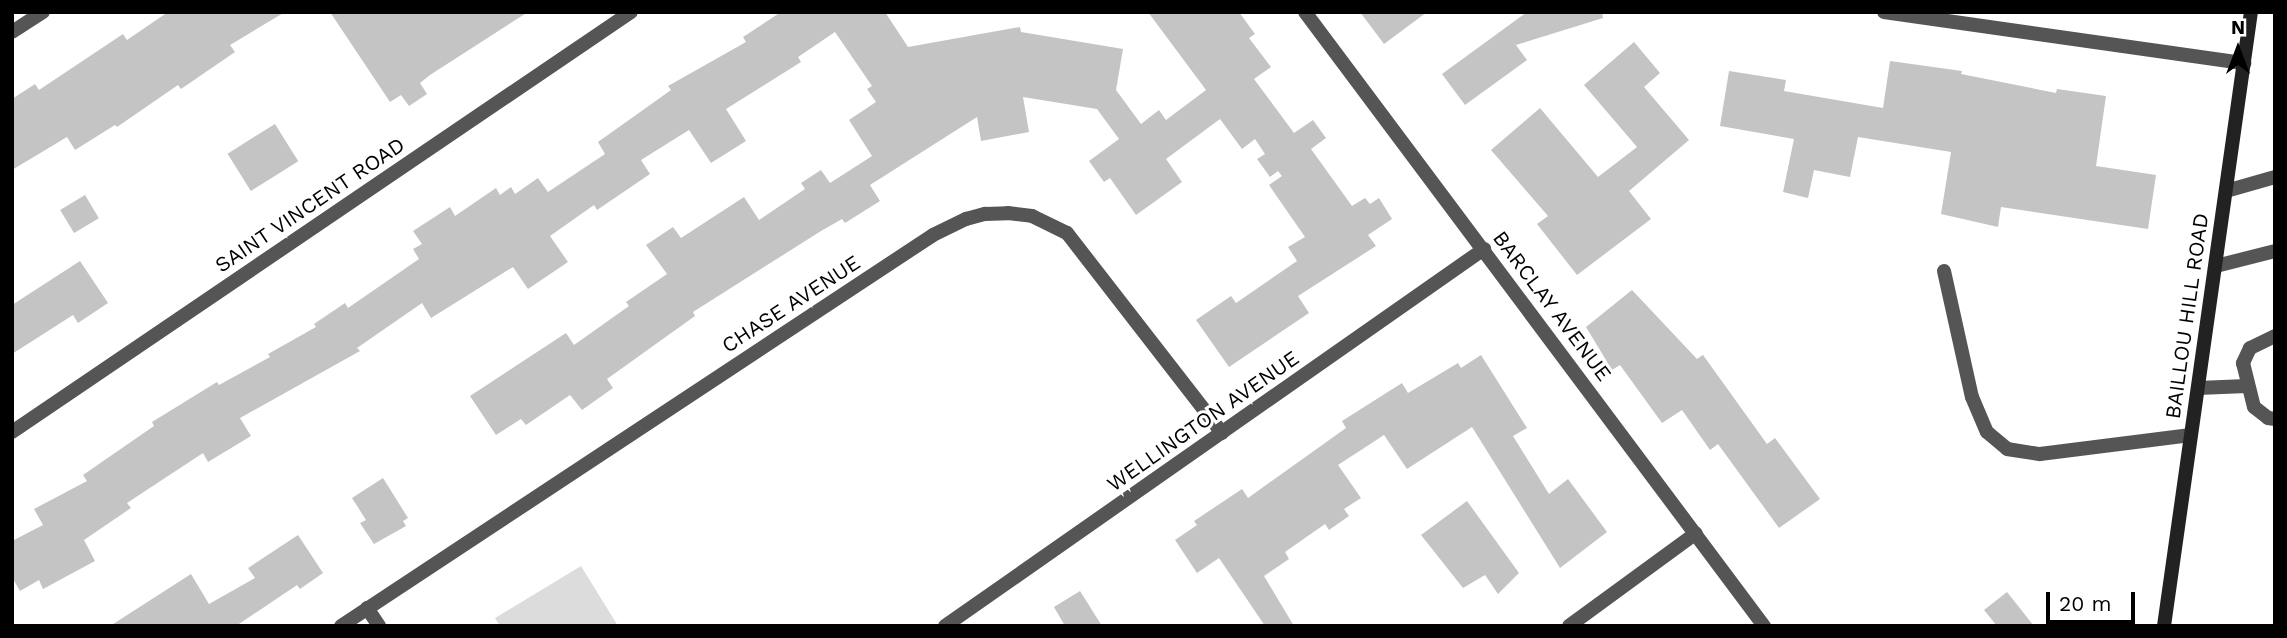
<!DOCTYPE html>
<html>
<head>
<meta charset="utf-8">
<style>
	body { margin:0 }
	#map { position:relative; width:2287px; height:638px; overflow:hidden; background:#fff; font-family:"Work Sans",sans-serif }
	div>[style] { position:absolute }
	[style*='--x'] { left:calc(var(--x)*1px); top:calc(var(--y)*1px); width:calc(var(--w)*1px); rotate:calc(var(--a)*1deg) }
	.green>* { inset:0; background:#dcdcdc }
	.building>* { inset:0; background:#c4c4c4; transform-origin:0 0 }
	.service>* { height:14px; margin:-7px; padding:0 7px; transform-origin:7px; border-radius:7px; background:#555 }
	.minor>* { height:14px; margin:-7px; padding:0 7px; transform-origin:7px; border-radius:7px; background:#555 }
	.tertiary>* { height:14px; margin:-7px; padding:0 7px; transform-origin:7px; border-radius:7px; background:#555 }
	.secondary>* { height:14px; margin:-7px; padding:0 7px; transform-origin:7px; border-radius:7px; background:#222 }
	span { translate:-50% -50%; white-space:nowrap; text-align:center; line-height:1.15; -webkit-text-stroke:6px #fff; paint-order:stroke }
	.street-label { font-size:21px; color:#000 }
	.frame { position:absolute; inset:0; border:14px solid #000; pointer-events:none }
	.north { position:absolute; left:2203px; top:14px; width:70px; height:70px; -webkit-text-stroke:5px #fff; paint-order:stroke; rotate:0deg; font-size:19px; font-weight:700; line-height:28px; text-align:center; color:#000 }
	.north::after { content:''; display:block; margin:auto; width:24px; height:32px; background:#000; clip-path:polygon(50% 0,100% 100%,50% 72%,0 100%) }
	.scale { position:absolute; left:2046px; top:592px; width:89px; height:32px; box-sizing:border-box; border:4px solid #000; border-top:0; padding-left:9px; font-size:21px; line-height:24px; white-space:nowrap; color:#000; -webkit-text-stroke:5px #fff; paint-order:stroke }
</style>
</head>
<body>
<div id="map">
	<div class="green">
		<i style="clip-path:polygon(581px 566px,618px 626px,500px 626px,495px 618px)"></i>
	</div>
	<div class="building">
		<i style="clip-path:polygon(168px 12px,285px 12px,230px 45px,235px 52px,181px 89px,178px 85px,117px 127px,115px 125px,75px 150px,67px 137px,12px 170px,12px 99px,35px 84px,39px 90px,123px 34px,127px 40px)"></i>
		<i style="clip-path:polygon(330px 12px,528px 12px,430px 75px,420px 83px,427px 94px,409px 106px,401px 95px,390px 102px)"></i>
		<i style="clip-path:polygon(781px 12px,885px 12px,908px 47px,1020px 27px,1021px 32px,1123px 49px,1116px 90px,1141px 124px,1159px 110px,1166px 120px,1206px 90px,1148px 12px,1239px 12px,1255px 34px,1249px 38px,1271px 67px,1254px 79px,1294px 133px,1313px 120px,1326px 138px,1311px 149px,1352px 206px,1365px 198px,1370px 204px,1379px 198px,1392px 219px,1368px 235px,1376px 246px,1298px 296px,1309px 313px,1229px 367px,1196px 320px,1231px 296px,1236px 303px,1297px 261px,1288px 247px,1305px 237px,1269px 185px,1282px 176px,1278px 171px,1270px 177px,1257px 159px,1265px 154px,1255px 139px,1242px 149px,1220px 119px,1166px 159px,1182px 182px,1136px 215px,1110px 178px,1104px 182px,1089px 161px,1119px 139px,1097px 109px,1023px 97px,1029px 132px,981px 141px,977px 117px,870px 185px,880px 201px,845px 223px,842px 219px,821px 231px,693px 312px,695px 316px,607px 379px,613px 388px,582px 410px,570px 395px,526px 425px,521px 419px,496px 435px,470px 396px,566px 333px,574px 345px,629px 306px,626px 302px,667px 274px,646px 245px,673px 227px,681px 238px,744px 197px,759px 220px,805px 189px,801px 183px,821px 170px,830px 183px,872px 156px,849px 120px,876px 102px,867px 89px,872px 86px,835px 32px,798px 57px,801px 62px,726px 109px,746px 141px,711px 163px,689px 130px,641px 160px,650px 174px,597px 210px,594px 205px,550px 236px,568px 262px,528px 289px,513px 267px,431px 318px,422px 303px,357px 348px,360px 351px,240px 418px,251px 436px,208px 462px,203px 453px,127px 503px,131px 508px,84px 540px,95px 561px,43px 589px,39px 580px,20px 591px,12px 577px,12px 541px,43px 525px,34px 509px,87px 481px,83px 475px,154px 426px,152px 422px,217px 382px,219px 385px,270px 357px,268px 354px,316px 327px,314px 324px,345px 303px,348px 308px,419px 259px,413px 249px,422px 244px,413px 231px,450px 207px,455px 216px,496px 188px,500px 195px,511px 187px,515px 194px,538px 178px,548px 192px,605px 154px,598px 142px,671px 90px,668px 86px,746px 42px,743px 37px)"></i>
		<i style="clip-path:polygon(1360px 12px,1427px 12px,1384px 44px)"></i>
		<i style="clip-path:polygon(1527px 12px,1602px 12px,1603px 18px,1516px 45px,1527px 60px,1465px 105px,1442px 74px)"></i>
		<i style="clip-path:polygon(1634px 42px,1660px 73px,1644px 87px,1689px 140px,1629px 191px,1651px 219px,1577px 275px,1537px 224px,1548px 216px,1491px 150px,1540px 108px,1598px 177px,1637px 147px,1584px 85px)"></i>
		<i style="clip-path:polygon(1890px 61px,1962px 71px,1961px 74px,2056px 93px,2057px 89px,2106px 96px,2096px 166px,2156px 175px,2148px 229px,2001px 207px,1998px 227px,1941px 214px,1951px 152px,1858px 137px,1850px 177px,1814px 170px,1808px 198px,1783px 192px,1794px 139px,1720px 126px,1729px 71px,1786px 80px,1784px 91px,1883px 108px)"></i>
		<i style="left:275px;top:124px;width:44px;height:56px;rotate:58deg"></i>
		<i style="left:85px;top:195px;width:27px;height:29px;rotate:59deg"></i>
		<i style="clip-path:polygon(80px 261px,108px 303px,78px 323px,73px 315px,12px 354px,12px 305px)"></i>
		<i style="clip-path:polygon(1632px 290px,1697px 359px,1703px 355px,1767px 444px,1775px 438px,1820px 499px,1779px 528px,1718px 444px,1710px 450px,1682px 410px,1662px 423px,1620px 365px,1612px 370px,1586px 327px)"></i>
		<i style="clip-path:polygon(1481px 355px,1527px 428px,1513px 436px,1549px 494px,1568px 479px,1607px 532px,1560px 568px,1472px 427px,1407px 469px,1384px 435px,1338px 465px,1361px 498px,1344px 509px,1349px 516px,1329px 530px,1325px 524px,1285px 552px,1289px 559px,1264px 576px,1294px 626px,1265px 626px,1219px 558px,1197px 573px,1175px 540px,1197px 525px,1194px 521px,1242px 489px,1248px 498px,1346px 428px,1342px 421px,1402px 383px,1408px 393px,1458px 363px,1461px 368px)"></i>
		<i style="clip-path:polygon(383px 478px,408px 518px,403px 521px,406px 526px,374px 544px,360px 523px,366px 520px,352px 498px)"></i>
		<i style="clip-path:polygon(1467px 501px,1519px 573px,1498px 594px,1485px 575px,1463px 588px,1421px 535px)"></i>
		<i style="clip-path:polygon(298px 535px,323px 573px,300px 589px,297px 585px,236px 626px,110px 626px,191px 574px,209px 604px,255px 578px,248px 568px)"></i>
		<i style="clip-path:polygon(1080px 591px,1102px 626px,1065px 626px,1054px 607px)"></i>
		<i style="clip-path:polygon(2007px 592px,2034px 626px,1997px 626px,1984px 610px)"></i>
	</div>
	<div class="service">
		<i style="--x:2226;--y:191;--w:51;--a:-15.9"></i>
		<i style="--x:2216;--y:266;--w:61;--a:-14.3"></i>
		<i style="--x:1944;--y:271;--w:129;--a:77.5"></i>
		<i style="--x:1972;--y:397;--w:38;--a:67"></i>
		<i style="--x:1987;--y:432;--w:26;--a:40"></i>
		<i style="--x:2007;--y:449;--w:33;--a:9"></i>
		<i style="--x:2040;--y:454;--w:152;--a:-7.2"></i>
		<i style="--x:2275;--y:336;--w:28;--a:154"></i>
		<i style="--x:2250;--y:348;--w:17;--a:115"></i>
		<i style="--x:2243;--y:363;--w:45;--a:76"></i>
		<i style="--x:2254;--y:407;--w:18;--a:38"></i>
		<i style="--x:2268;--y:418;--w:7;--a:8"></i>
		<i style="--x:2198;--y:388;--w:49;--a:-2.3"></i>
	</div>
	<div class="minor">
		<i style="--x:1305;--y:12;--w:767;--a:53.22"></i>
		<i style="--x:1884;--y:12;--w:364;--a:8.1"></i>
		<i style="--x:12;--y:32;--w:37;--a:-33"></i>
		<i style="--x:367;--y:608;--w:22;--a:56"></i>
		<i style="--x:341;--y:626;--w:709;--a:-33.44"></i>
		<i style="--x:933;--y:235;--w:37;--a:-26"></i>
		<i style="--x:966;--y:219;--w:20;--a:-15"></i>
		<i style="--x:985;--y:214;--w:23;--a:-2"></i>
		<i style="--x:1008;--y:213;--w:24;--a:7"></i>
		<i style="--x:1032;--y:216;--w:39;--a:26"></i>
		<i style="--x:1067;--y:233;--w:253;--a:52.2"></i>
		<i style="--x:945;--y:626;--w:658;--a:-34.97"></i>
		<i style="--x:1569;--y:626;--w:157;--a:-36.2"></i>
	</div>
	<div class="tertiary">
		<i style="--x:12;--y:432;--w:748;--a:-34.16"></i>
	</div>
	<div class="secondary">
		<i style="--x:2164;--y:626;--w:620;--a:-81.94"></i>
	</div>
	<div class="street-label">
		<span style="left:310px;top:205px;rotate:-34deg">SAINT VINCENT ROAD</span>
		<span style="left:791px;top:304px;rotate:-33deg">CHASE AVENUE</span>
		<span style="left:1552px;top:306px;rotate:53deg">BARCLAY AVENUE</span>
		<span style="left:2187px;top:316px;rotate:-82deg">BAILLOU HILL ROAD</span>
		<span style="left:1203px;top:421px;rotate:-35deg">WELLINGTON AVENUE</span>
	</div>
	<div class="frame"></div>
	<div class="north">N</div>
	<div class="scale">20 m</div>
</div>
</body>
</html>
